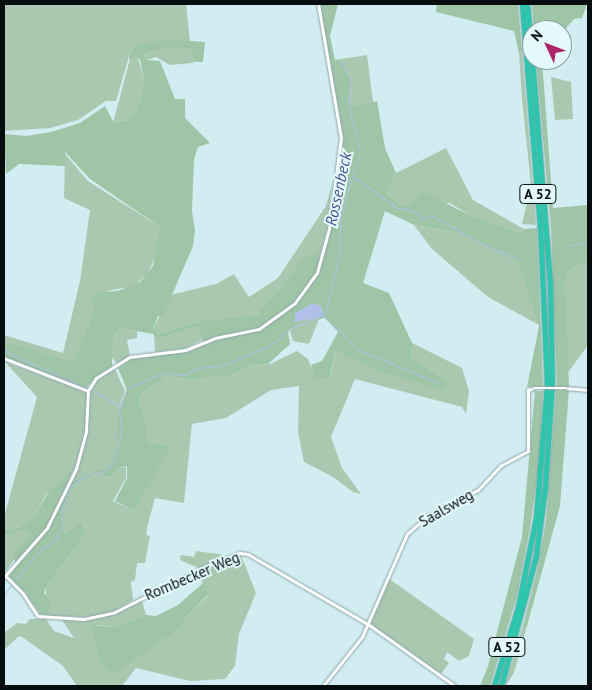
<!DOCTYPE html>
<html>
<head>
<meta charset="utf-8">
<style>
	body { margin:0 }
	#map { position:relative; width:592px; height:690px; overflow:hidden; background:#d2edf2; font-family:"PT Sans",sans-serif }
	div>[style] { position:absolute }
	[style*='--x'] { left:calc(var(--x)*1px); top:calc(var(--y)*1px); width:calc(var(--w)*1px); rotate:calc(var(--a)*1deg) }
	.green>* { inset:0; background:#aac8b0 }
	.forest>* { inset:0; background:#9fc5a7 }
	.water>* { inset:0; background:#b0c0e8 }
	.stream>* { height:1px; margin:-0.5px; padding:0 0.5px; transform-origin:0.5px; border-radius:0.5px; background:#b0c0e8 }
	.roads { filter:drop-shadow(0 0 1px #8ca6aa) drop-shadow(0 0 1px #8ca6aa) }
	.street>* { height:2.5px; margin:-1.25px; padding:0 1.25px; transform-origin:1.25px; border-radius:1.25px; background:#fff }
	.highway>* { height:5px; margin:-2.5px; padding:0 2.5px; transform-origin:2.5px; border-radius:2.5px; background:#2cc6af }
	.bridges { filter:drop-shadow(0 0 1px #8ca6aa) drop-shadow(0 0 1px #8ca6aa) }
	.street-bridge>* { height:2.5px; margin:-1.25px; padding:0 1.25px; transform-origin:1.25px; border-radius:1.25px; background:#fff }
	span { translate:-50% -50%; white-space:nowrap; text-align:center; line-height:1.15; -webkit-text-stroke:4px #e3f9fd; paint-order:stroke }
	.shield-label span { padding:1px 4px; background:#e3f9fd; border:1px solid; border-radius:4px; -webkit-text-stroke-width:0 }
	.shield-label { font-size:14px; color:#050d0f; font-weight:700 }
	.street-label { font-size:15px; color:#050d0f }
	.water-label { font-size:16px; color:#425589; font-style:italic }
	.frame { position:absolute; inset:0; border:5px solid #050d0f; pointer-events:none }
	.north { position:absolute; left:522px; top:20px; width:50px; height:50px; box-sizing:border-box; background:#e3f9fd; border:1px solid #8a9b9e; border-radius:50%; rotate:313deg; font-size:14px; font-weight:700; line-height:20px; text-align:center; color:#050d0f }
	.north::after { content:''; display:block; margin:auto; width:18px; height:22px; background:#ad2569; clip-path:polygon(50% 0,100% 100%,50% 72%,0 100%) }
</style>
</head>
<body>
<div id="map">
	<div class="green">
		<i style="clip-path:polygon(4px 4px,186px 4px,190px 41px,167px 39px,130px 53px,116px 101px,106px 101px,78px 120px,50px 128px,4px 131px)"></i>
		<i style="clip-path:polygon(191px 47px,193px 63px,170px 65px,156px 57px,147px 60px,144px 55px,160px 49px)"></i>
		<i style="clip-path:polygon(522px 52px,536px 225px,522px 224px,531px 185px,522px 99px,519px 53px)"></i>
		<i style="clip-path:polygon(367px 55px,373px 102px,349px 107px,351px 77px,341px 59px)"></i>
		<i style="clip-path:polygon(138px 57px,144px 81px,138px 109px,129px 120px,113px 123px,130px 59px)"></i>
		<i style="clip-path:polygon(551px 77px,571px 82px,573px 119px,555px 120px)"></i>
		<i style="clip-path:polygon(446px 148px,473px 200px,524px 229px,522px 233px,469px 215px,450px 203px,402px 206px,387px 193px,396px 173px)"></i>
		<i style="clip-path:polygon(65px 154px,88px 181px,160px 227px,156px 255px,148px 273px,134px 286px,107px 291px,95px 309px,73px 363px,4px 341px,4px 335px,63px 353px,80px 281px,90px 210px,64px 198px)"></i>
		<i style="clip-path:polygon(332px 183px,327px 229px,320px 255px,305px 256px,282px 287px,258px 311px,261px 315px,203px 320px,156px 334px,153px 329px,170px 295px,216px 284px,234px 274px,249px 297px,278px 278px,326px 206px)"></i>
		<i style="clip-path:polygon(414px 225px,461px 233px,518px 262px,539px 325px,488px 297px,432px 249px)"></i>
		<i style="clip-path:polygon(588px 261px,588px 345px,567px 374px,565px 277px,569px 271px)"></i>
		<i style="clip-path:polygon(319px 319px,309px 344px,293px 341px,290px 331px,296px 325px)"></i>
		<i style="clip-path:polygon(197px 327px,202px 340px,186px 348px,155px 352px,154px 334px,159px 339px)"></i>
		<i style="clip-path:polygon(120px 328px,137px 331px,137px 338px,127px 340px,130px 356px,118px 364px,112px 358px,112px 350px,115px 332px)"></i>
		<i style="clip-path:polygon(412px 343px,462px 368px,469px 391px,466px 414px,462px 407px,355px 379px,331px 437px,342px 468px,361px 494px,353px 492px,333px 477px,304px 462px,298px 432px,299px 386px,271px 390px,226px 418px,192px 424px,184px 503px,155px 498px,147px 528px,146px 535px,150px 536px,145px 563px,137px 563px,135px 580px,131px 582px,133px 600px,117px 610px,93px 617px,46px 616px,46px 587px,85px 535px,82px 520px,66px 534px,63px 531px,67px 493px,88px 478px,98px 474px,110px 478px,119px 468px,126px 467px,126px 478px,113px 501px,134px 511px,170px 446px,146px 442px,146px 426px,139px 400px,142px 393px,163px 377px,197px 380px,218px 375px,225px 378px,250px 366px,270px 364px,297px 351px,308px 359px,314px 374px,331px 376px,335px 351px,356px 359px,445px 379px,411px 359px)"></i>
		<i style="clip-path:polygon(5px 362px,89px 393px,96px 381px,115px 369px,125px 391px,118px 411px,118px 440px,109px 467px,87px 473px,69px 486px,78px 468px,75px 467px,46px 495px,32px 519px,16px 528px,4px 530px,4px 517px,37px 397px)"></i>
		<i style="clip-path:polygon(21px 530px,28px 532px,29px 537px,4px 574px,4px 534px)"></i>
		<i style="clip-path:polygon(196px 551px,225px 555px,226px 557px,201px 569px,180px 560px,181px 555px,194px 557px)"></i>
		<i style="clip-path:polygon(241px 555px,256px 593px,239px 634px,235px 666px,225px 679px,190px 681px,136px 668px,122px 686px,77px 686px,63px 666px,22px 637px,19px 636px,4px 650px,4px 633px,17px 623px,26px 624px,30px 619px,46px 619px,54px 631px,74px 638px,62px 620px,110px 616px,141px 598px,146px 615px,114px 627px,96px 625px,111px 674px,180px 629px,186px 617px,208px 596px,198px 573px)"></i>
		<i style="clip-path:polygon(388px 578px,474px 639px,469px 656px,459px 661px,447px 652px,444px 659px,449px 663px,441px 674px,373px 626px,370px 621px)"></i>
		<i style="clip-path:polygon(523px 626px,527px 626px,514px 673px,505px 686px)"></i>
	</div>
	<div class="forest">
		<i style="clip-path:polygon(319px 4px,338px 4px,330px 36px,335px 60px,341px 59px,351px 77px,349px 107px,377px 101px,385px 148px,396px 173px,387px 193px,402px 206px,408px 205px,422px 191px,469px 215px,522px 233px,524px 229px,537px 228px,543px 386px,527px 387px,539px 326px,518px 262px,461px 233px,414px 225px,385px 211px,363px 283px,389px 293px,412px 343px,411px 359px,445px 379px,447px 386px,443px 390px,384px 373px,335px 351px,330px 378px,315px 379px,311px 365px,322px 361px,338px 332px,325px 318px,296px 325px,288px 332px,290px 344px,268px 364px,250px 366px,225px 378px,218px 375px,197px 380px,164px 377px,142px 393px,139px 400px,146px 426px,146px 442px,171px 446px,134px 511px,115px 501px,127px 478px,127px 466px,119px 468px,110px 478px,98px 474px,88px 478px,67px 493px,63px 531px,66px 534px,82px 520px,85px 535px,46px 587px,44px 593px,51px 601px,46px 616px,40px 614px,25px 593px,9px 577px,16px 565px,13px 555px,29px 537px,28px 532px,21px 530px,9px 535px,4px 534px,4px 530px,16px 528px,32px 519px,50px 490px,75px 467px,66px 486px,87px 473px,109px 467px,118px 440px,118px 411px,127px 390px,118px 368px,131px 359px,187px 351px,203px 342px,197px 327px,159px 339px,153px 334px,120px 328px,115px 332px,112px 350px,112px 367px,94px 379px,86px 388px,21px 366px,4px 356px,4px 341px,73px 362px,95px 309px,91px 302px,98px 292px,118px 291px,140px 282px,153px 266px,160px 227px,90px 179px,65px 152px,65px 166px,19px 164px,6px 174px,4px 134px,27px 136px,51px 132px,80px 123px,105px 106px,114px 123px,129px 120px,138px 109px,144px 81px,140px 60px,138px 57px,129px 60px,130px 53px,138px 45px,167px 39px,205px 42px,203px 62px,193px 62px,191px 48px,160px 49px,144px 55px,147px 60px,160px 61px,175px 99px,185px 99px,185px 118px,210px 143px,198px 147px,194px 159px,192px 211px,195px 231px,193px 246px,163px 316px,158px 316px,153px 329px,157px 334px,203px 320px,260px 315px,258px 311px,282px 287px,305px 255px,322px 255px,331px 213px,343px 138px)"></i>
		<i style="clip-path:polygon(437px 4px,518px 4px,522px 52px,519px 53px,514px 31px,436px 12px)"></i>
		<i style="clip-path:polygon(532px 4px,587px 4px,582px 18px,574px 19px,562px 33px,562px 30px,534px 30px)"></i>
		<i style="clip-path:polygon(536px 60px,541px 60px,543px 73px,553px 208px,588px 205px,588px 261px,569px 271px,565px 277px,569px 387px,557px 387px,551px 227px)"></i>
		<i style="clip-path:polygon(556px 390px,569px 390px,560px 506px,527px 626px,523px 626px,538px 567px,546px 521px)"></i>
		<i style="clip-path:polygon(535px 391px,543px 391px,539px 465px,530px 528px,517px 596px,490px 686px,480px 686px,488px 666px,522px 537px)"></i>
		<i style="clip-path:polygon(203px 583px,208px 595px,186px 617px,180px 629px,111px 675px,99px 660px,91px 625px,114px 627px,146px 615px,156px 616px,178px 605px)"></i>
	</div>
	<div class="water">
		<i style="clip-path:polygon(313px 303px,322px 307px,323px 317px,295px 322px,295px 313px)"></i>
	</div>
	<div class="stream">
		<i style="--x:335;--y:4;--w:1;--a:0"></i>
		<i style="--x:354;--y:177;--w:53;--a:35.8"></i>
		<i style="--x:397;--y:208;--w:14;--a:8"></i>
		<i style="--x:411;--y:210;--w:17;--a:33"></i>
		<i style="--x:425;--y:219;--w:8;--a:-23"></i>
		<i style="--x:432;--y:216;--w:63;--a:28.6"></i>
		<i style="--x:487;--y:246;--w:38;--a:23"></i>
		<i style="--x:568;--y:246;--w:21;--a:-14"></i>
		<i style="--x:324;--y:317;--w:48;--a:43.3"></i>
		<i style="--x:359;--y:350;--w:89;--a:22.5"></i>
		<i style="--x:289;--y:329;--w:39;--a:-23"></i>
		<i style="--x:325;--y:314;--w:60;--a:-76.4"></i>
		<i style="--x:339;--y:256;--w:42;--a:-87.3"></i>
		<i style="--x:341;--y:214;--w:65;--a:-73"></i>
		<i style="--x:360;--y:152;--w:46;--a:-103.7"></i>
		<i style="--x:349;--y:107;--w:30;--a:-88"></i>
		<i style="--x:350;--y:77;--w:19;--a:-122"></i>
		<i style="--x:4;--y:347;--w:7;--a:56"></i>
		<i style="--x:8;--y:353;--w:86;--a:23.9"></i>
		<i style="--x:128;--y:388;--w:39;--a:-23"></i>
		<i style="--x:164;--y:373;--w:20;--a:6"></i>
		<i style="--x:184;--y:375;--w:15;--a:-28"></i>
		<i style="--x:197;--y:368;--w:27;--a:-6"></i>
		<i style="--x:224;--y:365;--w:51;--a:-23.1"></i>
		<i style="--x:271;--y:345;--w:21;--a:-41"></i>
		<i style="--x:93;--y:391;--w:32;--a:28"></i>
		<i style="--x:15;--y:581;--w:41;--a:-50.9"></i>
		<i style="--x:41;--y:549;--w:17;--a:-31"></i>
		<i style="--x:56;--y:540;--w:14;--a:-69"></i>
		<i style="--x:61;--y:527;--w:27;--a:-84"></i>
		<i style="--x:64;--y:500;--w:14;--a:-65"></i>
		<i style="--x:70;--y:487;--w:22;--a:-36"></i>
		<i style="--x:88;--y:474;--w:14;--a:-4"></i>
		<i style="--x:102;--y:473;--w:16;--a:-40"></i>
		<i style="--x:114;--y:463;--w:35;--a:-78"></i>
		<i style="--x:121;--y:429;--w:18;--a:-96"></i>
		<i style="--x:119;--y:411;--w:20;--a:-72"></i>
		<i style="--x:4;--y:595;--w:12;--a:-55"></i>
	</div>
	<div class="roads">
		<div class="street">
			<i style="--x:4;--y:358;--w:90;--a:21.4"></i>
			<i style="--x:566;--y:388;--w:22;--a:5"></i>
			<i style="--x:5;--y:575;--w:25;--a:45"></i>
			<i style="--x:23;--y:593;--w:27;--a:57"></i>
			<i style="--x:38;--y:616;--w:46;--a:3.7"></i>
			<i style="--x:84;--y:619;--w:30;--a:-12"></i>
			<i style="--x:113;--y:613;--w:112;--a:-26.6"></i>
			<i style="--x:213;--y:563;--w:29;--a:-20"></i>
			<i style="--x:240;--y:553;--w:8;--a:7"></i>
			<i style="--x:248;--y:554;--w:143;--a:30.3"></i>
			<i style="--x:371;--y:626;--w:103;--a:35.5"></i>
			<i style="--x:4;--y:577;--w:65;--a:-48.7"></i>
			<i style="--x:47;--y:528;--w:66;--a:-63.8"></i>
			<i style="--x:76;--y:469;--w:39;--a:-75"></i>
			<i style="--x:86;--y:431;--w:40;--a:-87.1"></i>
			<i style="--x:88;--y:391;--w:15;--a:-58"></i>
			<i style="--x:96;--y:378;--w:40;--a:-32"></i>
			<i style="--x:130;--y:357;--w:56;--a:-7.1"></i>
			<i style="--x:186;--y:350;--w:31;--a:-22"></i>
			<i style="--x:215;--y:338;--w:45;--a:-11.6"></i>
			<i style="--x:259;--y:329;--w:44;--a:-35.8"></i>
			<i style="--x:295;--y:303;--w:37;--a:-54"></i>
			<i style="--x:317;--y:273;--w:46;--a:-74.7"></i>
			<i style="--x:329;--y:229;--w:92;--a:-82.5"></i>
			<i style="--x:341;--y:138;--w:136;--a:-99.7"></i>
			<i style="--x:323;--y:686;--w:63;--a:-51.5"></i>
			<i style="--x:362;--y:637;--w:112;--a:-66.4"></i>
			<i style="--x:407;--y:534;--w:28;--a:-41"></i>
			<i style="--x:428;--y:516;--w:56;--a:-27.5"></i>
			<i style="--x:478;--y:490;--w:33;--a:-47"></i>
			<i style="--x:500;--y:466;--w:32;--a:-28"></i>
			<i style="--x:528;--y:451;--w:61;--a:-90"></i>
			<i style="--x:528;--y:390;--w:6;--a:-18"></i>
		</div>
		<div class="highway">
			<i style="--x:527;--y:4;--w:55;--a:84.8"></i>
			<i style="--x:494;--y:686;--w:83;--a:-73.1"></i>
			<i style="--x:518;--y:607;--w:91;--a:-78.6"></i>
			<i style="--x:536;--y:518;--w:133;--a:-85.3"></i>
			<i style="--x:547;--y:385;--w:158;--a:-92.5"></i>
			<i style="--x:540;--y:227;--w:224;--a:-94.6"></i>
			<i style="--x:501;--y:686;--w:135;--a:-74.9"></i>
			<i style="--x:536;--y:556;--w:70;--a:-82.6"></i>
			<i style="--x:545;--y:487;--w:102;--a:-86.1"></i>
			<i style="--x:552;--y:385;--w:102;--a:-91.1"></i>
			<i style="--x:550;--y:283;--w:224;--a:-94.6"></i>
		</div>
	</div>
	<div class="bridges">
		<div class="street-bridge">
			<i style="--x:534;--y:388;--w:32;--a:0"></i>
		</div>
	</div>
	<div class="shield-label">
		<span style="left:538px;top:194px">A 52</span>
		<span style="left:507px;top:647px">A 52</span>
	</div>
	<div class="street-label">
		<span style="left:446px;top:508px;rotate:-30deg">Saalsweg</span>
		<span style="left:192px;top:576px;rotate:-23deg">Rombecker Weg</span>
	</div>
	<div class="water-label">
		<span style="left:338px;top:189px;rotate:-78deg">Rossenbeck</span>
	</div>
	<div class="frame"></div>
	<div class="north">N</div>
</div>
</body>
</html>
